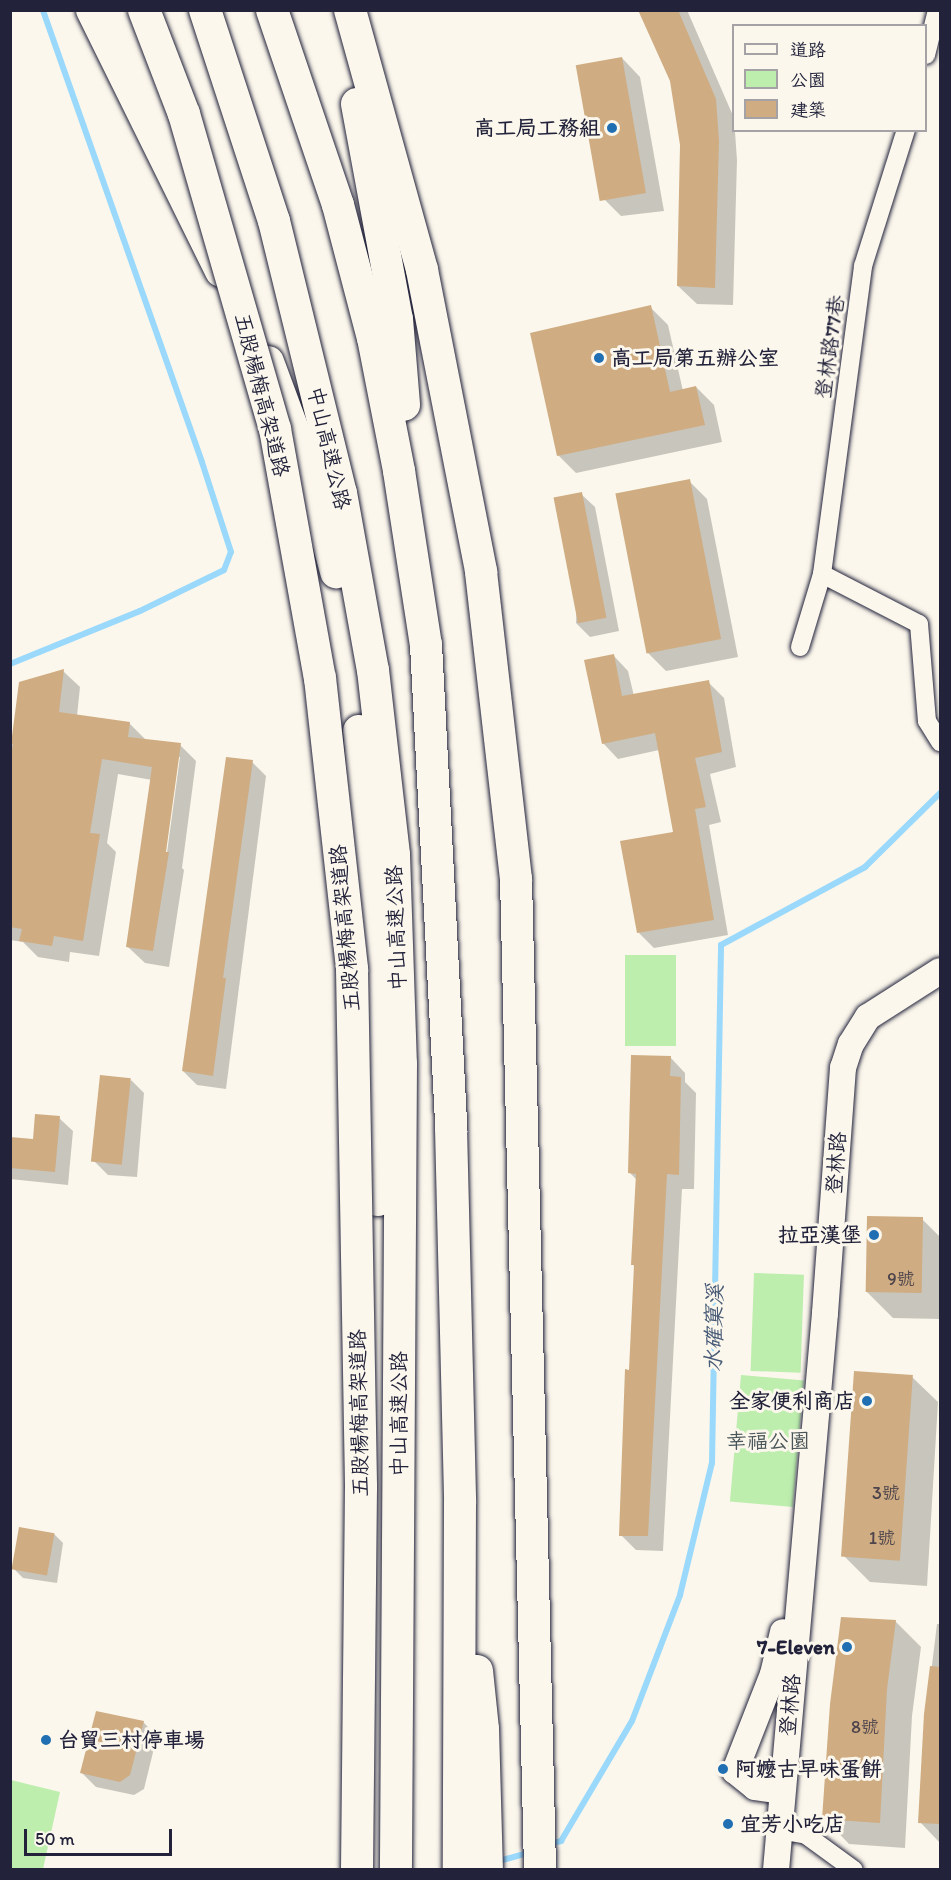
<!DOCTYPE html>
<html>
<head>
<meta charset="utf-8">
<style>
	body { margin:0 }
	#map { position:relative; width:951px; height:1880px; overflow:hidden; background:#fbf7ec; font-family:Itim,"LXGW WenKai TC",sans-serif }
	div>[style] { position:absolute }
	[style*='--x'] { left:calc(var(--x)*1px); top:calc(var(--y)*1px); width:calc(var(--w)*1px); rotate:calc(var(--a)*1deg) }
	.green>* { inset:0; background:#bdeeae; transform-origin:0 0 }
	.shadow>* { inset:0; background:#0003 }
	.stream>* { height:6px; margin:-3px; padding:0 3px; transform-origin:3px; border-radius:3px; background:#9ad9fb }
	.building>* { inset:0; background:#cfac81; transform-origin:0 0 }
	.roads { filter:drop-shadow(0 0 2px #22223b) drop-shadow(0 0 2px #22223b) }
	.street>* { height:18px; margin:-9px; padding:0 9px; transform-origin:9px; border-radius:9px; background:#fbf7ec }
	.secondary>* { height:26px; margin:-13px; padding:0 13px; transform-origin:13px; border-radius:13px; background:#fbf7ec }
	.highway>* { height:32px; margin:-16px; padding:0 16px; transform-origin:16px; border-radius:16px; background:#fbf7ec }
	.bridges { filter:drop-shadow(0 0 2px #22223b) drop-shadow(0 0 2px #22223b) }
	.highway-bridge>* { height:32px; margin:-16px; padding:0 16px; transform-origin:16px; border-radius:16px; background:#fbf7ec }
	.dots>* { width:16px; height:16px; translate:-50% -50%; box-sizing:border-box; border:3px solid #fbf7ec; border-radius:50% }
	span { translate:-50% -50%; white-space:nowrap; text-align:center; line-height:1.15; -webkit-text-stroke:6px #fbf7ec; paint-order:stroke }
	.number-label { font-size:18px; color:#4d444c }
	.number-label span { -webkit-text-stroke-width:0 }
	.poi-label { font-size:21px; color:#22223b; font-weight:700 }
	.right { translate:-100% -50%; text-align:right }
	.left { translate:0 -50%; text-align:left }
	.street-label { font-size:21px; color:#22223b }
	.park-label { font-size:21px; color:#495558 }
	.water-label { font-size:22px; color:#465975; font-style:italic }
	.frame { position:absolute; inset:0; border:12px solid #22223b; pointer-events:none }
	.legend { position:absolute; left:732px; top:24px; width:195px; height:108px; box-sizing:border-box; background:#fbf7ec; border:2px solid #a4a2a5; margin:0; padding:8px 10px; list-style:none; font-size:18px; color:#22223b }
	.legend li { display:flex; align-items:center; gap:12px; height:30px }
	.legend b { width:30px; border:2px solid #a4a2a5 }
	.scale { position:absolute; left:24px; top:1829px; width:148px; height:27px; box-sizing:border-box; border:3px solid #22223b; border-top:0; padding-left:8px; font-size:18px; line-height:21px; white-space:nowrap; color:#22223b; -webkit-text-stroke:4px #fbf7ec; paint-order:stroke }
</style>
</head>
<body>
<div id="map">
	<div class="green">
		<i style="left:676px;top:955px;width:91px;height:51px;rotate:90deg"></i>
		<i style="left:754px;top:1273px;width:50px;height:98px;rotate:2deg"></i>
		<i style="left:741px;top:1375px;width:63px;height:127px;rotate:5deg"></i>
		<i style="clip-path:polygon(11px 1780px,60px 1792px,43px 1869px,11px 1869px)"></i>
	</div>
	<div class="shadow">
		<i style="clip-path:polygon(640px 10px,687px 10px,734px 118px,737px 160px,733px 305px,697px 304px,678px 286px,682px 145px,671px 81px)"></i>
		<i style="clip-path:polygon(622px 58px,640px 77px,664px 211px,621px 216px,603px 198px)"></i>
		<i style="clip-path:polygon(650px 307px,668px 325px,683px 391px,696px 387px,714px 405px,722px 442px,576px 473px,558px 455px)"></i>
		<i style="clip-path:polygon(689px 481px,707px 499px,738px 657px,666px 671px,648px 653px)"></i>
		<i style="clip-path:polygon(581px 494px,595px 507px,619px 631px,590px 637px,576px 623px)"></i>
		<i style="clip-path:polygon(613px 655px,628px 671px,634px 696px,708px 682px,724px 698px,736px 767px,710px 774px,721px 822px,709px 825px,728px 935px,654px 948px,639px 933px,675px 833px,659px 750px,618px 759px,603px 743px)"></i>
		<i style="clip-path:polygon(evenodd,63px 671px,80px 687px,77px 716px,129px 723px,146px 740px,180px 745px,196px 761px,182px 868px,184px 870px,169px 967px,145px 963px,128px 947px,152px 780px,118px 774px,107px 843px,116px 852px,99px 956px,70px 952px,69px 962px,38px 957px,23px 942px,10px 940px,10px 759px,21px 683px,63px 671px,177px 757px,180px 757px,166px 860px,164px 859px,177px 757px)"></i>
		<i style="clip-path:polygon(252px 762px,266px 776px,226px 1089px,197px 1085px,183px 1071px)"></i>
		<i style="clip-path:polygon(670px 1057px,685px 1073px,685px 1082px,696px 1093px,694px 1189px,682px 1189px,663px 1551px,636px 1550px,621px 1535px,636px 1268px,633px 1265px,637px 1180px,630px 1173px)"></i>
		<i style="clip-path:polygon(131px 1080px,144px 1093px,137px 1177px,108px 1175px,94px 1161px)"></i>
		<i style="clip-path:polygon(59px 1118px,73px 1131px,68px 1185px,10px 1179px,10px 1138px,34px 1140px)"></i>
		<i style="clip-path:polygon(922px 1219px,940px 1237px,940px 1319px,893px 1318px,867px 1292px)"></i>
		<i style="clip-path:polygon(912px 1377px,938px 1402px,927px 1586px,870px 1582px,844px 1556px)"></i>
		<i style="clip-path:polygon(54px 1534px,63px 1543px,57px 1583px,23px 1578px,14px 1569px)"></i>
		<i style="clip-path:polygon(940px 1541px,940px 1565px,939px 1564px)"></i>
		<i style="clip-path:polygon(895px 1621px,921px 1647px,912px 1716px,905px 1848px,849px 1844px,824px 1818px)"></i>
		<i style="clip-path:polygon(937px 1624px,940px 1624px,940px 1843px,920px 1822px,926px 1714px)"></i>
		<i style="clip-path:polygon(143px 1722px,157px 1736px,144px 1789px,134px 1795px,96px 1787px,82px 1773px)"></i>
	</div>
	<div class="stream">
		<i style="--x:10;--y:664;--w:140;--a:-22.2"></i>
		<i style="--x:140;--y:611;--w:93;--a:-26"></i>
		<i style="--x:224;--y:570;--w:19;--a:-69"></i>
		<i style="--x:231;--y:552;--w:95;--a:-107.9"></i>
		<i style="--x:202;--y:462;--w:479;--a:-109.4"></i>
		<i style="--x:548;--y:1845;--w:14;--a:-17"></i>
		<i style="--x:561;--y:1841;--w:139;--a:-59.4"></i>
		<i style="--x:632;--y:1721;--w:135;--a:-69.1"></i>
		<i style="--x:680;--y:1595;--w:136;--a:-76.4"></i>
		<i style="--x:712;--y:1463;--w:518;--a:-89"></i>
		<i style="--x:721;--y:945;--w:164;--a:-28.4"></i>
		<i style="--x:865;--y:867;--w:105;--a:-44.6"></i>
		<i style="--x:496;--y:1862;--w:35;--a:-16"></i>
	</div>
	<div class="building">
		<i style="clip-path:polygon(638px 10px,678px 10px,716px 99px,719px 141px,715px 288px,677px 286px,680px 145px,670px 81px)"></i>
		<i style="left:622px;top:57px;width:138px;height:47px;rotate:80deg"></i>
		<i style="clip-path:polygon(651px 305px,670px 392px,696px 386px,705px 425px,557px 456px,530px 333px)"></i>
		<i style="left:690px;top:479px;width:163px;height:76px;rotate:79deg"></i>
		<i style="left:582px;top:492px;width:128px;height:29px;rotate:79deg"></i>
		<i style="clip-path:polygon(614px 654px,622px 696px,709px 680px,722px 752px,695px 758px,706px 807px,695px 809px,714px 920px,637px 933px,620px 841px,673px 832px,655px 733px,602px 744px,584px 660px)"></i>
		<i style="clip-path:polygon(64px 669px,59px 712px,130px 722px,128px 737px,181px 743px,166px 852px,169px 852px,153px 951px,126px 947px,152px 767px,102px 759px,90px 833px,100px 834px,83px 941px,54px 936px,52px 946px,19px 941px,22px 929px,10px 927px,10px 760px,13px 744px,11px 744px,19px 682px)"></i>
		<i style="clip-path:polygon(226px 757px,253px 760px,223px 978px,226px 978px,213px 1076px,182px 1071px)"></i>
		<i style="clip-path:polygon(631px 1055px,671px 1056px,670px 1076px,681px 1077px,679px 1175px,667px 1174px,648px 1536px,619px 1536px,625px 1369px,629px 1370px,634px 1265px,631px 1265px,636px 1174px,628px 1173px)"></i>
		<i style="left:100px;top:1075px;width:31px;height:87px;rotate:6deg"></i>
		<i style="clip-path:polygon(35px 1114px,60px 1116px,55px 1172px,10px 1168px,10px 1137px,33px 1139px)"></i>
		<i style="left:867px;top:1216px;width:56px;height:76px;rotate:1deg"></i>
		<i style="left:854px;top:1371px;width:59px;height:186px;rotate:4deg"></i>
		<i style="left:19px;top:1527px;width:36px;height:43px;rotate:10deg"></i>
		<i style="clip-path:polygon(841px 1617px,896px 1620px,887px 1689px,880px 1823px,822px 1819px,830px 1704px)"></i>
		<i style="clip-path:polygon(930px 1666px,940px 1667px,940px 1824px,918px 1823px,924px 1714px)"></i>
		<i style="clip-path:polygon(96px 1711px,144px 1721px,130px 1775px,120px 1782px,80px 1773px)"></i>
	</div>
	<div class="roads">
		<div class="street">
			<i style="--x:926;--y:55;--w:46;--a:-76.3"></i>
			<i style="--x:822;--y:574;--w:109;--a:27.3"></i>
			<i style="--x:919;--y:624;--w:97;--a:85.3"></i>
			<i style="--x:927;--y:721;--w:25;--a:58"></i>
			<i style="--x:800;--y:647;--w:76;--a:-73.2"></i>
			<i style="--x:822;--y:574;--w:311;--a:-82.4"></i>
			<i style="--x:863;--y:266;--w:143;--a:-72.5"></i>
			<i style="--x:779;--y:1830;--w:27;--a:10"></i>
			<i style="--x:806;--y:1835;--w:59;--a:36.1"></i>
		</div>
		<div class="secondary">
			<i style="--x:782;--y:1791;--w:27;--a:-172"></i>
			<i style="--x:755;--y:1787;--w:26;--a:-141"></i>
			<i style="--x:735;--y:1771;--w:104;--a:-68.6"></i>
			<i style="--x:773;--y:1674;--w:43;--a:-76.6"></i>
			<i style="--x:776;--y:1870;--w:559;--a:-84.97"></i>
			<i style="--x:825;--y:1313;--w:246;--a:-85.8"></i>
			<i style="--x:843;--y:1068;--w:25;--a:-72"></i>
			<i style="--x:851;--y:1044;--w:32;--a:-58"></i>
			<i style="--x:868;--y:1017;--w:85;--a:-32.6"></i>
		</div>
		<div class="highway">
			<i style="--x:92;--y:10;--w:291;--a:63.7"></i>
			<i style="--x:119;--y:10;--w:167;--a:66"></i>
			<i style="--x:205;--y:10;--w:222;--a:71.9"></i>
			<i style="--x:274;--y:221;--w:280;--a:76.2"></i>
			<i style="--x:341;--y:493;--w:180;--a:79.8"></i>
			<i style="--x:373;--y:670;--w:186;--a:83.5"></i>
			<i style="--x:394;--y:855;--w:209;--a:88.1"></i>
			<i style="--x:401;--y:1064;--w:806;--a:90.36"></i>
			<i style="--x:272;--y:10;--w:206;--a:71.3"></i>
			<i style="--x:338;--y:205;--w:138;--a:75.3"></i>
			<i style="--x:373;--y:338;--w:136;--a:78.9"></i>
			<i style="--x:399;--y:471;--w:176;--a:81.2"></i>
			<i style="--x:426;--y:645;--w:484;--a:87"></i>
			<i style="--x:451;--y:1128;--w:375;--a:88.6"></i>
			<i style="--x:460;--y:1503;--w:367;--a:90.2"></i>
			<i style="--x:350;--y:10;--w:270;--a:74.5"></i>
			<i style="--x:422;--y:270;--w:308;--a:78.9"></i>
			<i style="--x:481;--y:572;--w:309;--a:83.5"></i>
			<i style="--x:516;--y:879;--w:991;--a:88.61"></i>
			<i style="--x:357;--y:104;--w:219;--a:79.5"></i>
			<i style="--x:397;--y:319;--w:86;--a:85.3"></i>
			<i style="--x:268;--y:362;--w:118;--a:69.7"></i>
			<i style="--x:309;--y:473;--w:103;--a:74.7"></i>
			<i style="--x:359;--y:731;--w:125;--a:85"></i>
			<i style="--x:370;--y:856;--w:212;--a:88.1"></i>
			<i style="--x:377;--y:1068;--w:132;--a:89.6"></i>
			<i style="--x:477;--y:1671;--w:58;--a:84.1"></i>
			<i style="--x:483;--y:1729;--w:141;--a:88.4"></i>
		</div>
	</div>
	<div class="bridges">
		<div class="highway-bridge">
			<i style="--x:144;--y:10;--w:111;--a:69"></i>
			<i style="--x:184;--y:114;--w:328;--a:73.9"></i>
			<i style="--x:275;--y:429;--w:253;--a:79.8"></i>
			<i style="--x:320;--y:678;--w:293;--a:83.7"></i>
			<i style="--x:352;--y:969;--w:518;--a:89"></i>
			<i style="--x:361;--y:1487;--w:383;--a:90.6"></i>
		</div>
	</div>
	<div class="dots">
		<i style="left:612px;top:128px;background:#1f6fb2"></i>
		<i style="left:599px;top:358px;background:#1f6fb2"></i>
		<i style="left:874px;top:1235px;background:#1f6fb2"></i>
		<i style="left:867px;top:1401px;background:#1f6fb2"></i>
		<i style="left:847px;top:1647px;background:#1f6fb2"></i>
		<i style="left:46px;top:1740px;background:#1f6fb2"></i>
		<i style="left:723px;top:1769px;background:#1f6fb2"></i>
		<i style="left:728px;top:1824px;background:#1f6fb2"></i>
	</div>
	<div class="number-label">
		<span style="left:901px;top:1279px">9號</span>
		<span style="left:886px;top:1493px">3號</span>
		<span style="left:882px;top:1538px">1號</span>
		<span style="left:865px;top:1727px">8號</span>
	</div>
	<div class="poi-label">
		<span class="right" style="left:600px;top:128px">高工局工務組</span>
		<span class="left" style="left:611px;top:358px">高工局第五辦公室</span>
		<span class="right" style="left:862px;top:1235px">拉亞漢堡</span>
		<span class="right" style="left:855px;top:1401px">全家便利商店</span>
		<span class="right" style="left:835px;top:1647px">7-Eleven</span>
		<span class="left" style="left:58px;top:1740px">台貿三村停車場</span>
		<span class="left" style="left:735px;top:1769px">阿嬤古早味蛋餅</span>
		<span class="left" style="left:740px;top:1824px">宜芳小吃店</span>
	</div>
	<div class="street-label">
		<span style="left:830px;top:347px;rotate:-82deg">登林路77巷</span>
		<span style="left:262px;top:395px;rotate:76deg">五股楊梅高架道路</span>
		<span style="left:329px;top:448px;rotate:77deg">中山高速公路</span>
		<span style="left:345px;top:928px;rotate:-95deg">五股楊梅高架道路</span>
		<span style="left:396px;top:928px;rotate:-92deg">中山高速公路</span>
		<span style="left:836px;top:1163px;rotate:-86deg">登林路</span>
		<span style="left:359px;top:1413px;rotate:-91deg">五股楊梅高架道路</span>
		<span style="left:399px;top:1414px;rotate:-90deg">中山高速公路</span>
		<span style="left:790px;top:1705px;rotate:-85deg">登林路</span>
	</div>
	<div class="park-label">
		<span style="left:768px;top:1441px">幸福公園</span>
	</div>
	<div class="water-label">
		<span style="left:714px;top:1328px;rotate:-89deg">水確窠溪</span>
	</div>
	<div class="frame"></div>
	<ul class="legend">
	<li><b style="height:8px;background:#fbf7ec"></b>道路</li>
	<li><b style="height:16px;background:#bdeeae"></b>公園</li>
	<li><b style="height:16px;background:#cfac81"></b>建築</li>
	</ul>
	<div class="scale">50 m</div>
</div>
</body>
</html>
